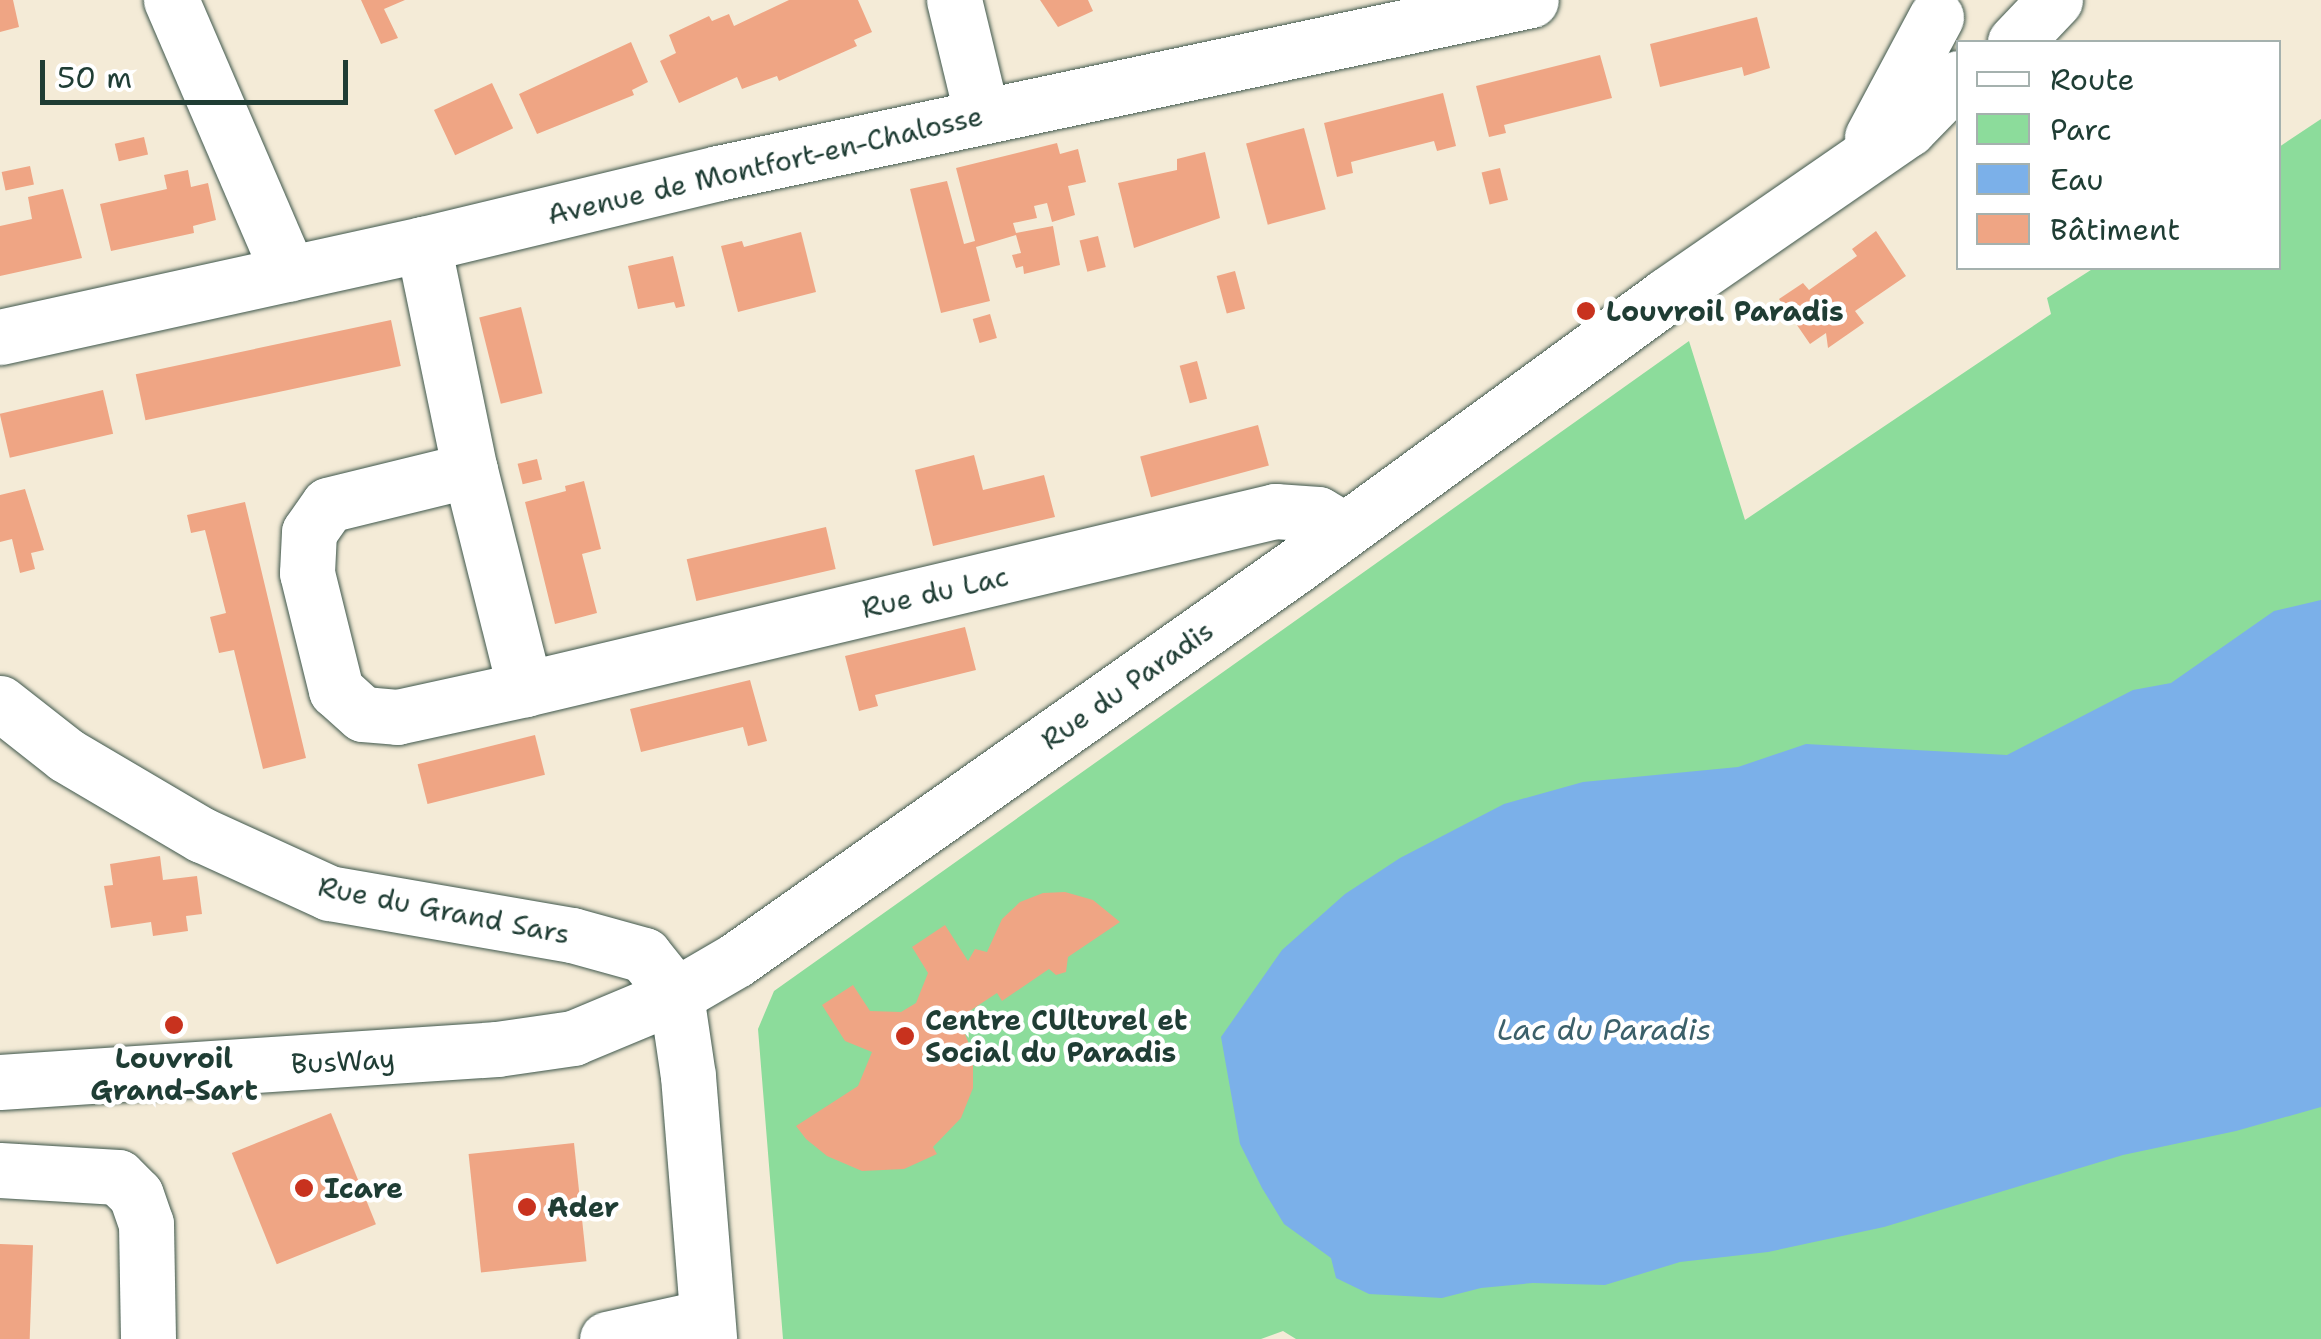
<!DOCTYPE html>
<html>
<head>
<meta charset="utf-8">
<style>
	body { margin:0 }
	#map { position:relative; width:2321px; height:1339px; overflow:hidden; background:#f4ebd7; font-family:"Shantell Sans",sans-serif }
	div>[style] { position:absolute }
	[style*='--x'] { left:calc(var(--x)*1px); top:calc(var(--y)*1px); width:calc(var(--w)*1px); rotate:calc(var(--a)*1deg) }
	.green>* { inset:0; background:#8cdc9b }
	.water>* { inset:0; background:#7bb0e9 }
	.building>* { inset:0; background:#efa584; transform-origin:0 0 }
	.roads { filter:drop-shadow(0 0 2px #3f574c) drop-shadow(0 0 2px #3f574c) }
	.minor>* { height:55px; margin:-27.5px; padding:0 27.5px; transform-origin:27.5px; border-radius:27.5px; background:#fff }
	.dots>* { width:28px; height:28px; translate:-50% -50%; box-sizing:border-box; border:5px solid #fff; border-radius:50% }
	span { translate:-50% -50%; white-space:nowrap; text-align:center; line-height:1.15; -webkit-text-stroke:9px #fff; paint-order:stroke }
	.street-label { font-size:28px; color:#1f3d34 }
	.poi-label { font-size:28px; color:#1f3d34; font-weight:700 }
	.left { translate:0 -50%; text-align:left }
	.water-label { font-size:30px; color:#3b606a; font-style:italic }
	.legend { position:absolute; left:1956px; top:40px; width:325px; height:230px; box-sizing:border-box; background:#fff; border:2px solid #a5b1ae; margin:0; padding:12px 18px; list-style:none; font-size:30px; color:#1f3d34 }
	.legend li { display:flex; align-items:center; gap:20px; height:50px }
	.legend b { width:50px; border:2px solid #a5b1ae }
	.scale { position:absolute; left:40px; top:60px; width:308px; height:45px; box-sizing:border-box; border:5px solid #1f3d34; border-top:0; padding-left:12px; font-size:30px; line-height:35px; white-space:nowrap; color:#1f3d34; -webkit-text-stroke:8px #fff; paint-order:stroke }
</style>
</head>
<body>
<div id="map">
	<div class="green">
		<i style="clip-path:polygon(2321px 119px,2321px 1339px,1296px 1339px,1283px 1331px,1261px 1339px,783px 1339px,758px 1029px,774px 991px,1689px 341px,1745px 520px,2051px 314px,2047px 298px,2094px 268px,2278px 268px,2279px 147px)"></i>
	</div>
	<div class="water">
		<i style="clip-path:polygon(2321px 600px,2321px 1107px,2236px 1131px,2123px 1155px,1884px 1227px,1768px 1252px,1680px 1262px,1605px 1285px,1533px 1283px,1481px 1288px,1442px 1298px,1369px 1294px,1336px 1278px,1331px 1258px,1284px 1224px,1262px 1188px,1240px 1144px,1221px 1037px,1282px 950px,1345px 894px,1400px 858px,1504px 804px,1583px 782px,1738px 767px,1806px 744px,2007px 755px,2133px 690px,2171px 683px,2274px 611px)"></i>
	</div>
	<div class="building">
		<i style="clip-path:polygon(0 0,13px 0,19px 27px,0 32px)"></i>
		<i style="clip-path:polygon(361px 0,405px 0,384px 9px,398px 38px,381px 44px)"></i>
		<i style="clip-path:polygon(789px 0,858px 0,872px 32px,854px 40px,857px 46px,779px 81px,777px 76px,742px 89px,737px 77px,679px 103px,660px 61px,676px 53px,669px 35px,709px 16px,712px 21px,729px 14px,734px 26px)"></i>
		<i style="clip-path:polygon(1040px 0,1088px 0,1093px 11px,1058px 27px)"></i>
		<i style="clip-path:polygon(1757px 17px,1770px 68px,1744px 76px,1742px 67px,1660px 87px,1650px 44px)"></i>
		<i style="clip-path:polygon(631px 42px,648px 82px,632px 90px,634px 95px,537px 134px,519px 94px)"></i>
		<i style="clip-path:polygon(1600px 55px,1612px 98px,1504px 125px,1506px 133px,1489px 137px,1476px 86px)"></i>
		<i style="left:492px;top:83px;width:50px;height:64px;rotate:65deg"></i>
		<i style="clip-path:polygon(1443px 93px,1456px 146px,1437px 151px,1434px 141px,1351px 162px,1353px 173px,1337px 177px,1324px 123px)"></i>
		<i style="left:1304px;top:128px;width:84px;height:60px;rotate:75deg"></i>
		<i style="left:144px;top:137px;width:18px;height:30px;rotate:77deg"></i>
		<i style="clip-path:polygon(1057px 143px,1060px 154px,1078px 149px,1086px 182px,1068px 186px,1075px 215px,1052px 222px,1047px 203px,1034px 206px,1037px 218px,1013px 223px,1016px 233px,1053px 226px,1060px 265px,1024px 274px,1023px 266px,1016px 268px,1012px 255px,1021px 253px,1016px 235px,976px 247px,990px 301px,941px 313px,910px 189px,947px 181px,964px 244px,975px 241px,956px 168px)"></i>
		<i style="clip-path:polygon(1205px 152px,1220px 218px,1134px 248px,1118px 183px,1177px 170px,1177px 159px)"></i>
		<i style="left:30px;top:166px;width:19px;height:29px;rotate:78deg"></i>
		<i style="left:1500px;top:168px;width:33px;height:19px;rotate:76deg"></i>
		<i style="clip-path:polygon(188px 170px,191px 187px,208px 183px,216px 220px,193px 226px,194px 233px,111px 251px,100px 204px,167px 189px,164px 175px)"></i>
		<i style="clip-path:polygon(63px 189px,82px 258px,0 276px,0 226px,32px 219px,28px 197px)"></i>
		<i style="clip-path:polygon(1876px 231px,1906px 276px,1855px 311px,1864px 323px,1828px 348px,1826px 333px,1810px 344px,1779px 299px,1803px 283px,1809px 290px,1857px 256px,1852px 249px)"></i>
		<i style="clip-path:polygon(801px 232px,816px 292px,738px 312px,721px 246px,742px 241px,744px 247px)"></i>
		<i style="left:1098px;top:236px;width:32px;height:19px;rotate:76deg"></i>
		<i style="clip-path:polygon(673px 256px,685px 306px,676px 308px,674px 302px,638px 309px,628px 266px)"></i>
		<i style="left:1235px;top:271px;width:39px;height:19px;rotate:75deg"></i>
		<i style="left:521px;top:307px;width:89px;height:43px;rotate:76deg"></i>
		<i style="left:990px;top:314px;width:25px;height:18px;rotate:74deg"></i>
		<i style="left:391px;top:320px;width:47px;height:261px;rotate:78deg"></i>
		<i style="left:1197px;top:361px;width:39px;height:18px;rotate:75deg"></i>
		<i style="left:103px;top:390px;width:45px;height:106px;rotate:77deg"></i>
		<i style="left:1258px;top:425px;width:42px;height:122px;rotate:75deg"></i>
		<i style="clip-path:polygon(974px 455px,983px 490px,1044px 475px,1055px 517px,933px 546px,915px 470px)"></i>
		<i style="left:537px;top:459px;width:21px;height:20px;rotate:76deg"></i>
		<i style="clip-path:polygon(584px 481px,601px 549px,582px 554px,597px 613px,555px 624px,525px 502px,566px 491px,565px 486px)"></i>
		<i style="clip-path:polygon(25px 489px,44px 550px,31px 553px,35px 569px,20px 573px,12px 539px,0 542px,0 495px)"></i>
		<i style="clip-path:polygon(245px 502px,306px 758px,263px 769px,234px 650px,219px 653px,210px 617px,226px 613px,205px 530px,191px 533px,187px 515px)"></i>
		<i style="left:826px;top:527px;width:43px;height:143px;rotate:77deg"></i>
		<i style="clip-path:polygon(965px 627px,976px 670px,875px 695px,878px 706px,859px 711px,845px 656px)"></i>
		<i style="clip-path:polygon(750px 680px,767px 741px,748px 746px,743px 727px,641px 752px,630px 709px)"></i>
		<i style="left:535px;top:735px;width:41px;height:121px;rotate:76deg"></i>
		<i style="clip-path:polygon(160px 856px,163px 880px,197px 876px,202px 914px,186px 916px,188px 931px,153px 936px,151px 922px,111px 928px,104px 886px,113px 885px,110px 864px)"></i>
		<i style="clip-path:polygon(1065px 892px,1093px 900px,1120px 922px,1068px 957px,1066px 972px,1056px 975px,1049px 969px,1002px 1001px,997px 993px,959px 1018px,973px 1055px,973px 1088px,961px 1118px,933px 1147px,937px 1154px,904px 1169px,862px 1171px,827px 1156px,806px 1139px,796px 1126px,858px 1086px,872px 1052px,845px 1041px,822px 1005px,853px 985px,870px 1011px,901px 1012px,916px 1003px,928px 973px,912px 947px,945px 925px,968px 961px,975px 949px,987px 952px,1002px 919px,1020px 902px,1043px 893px)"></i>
		<i style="left:331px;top:1113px;width:120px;height:107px;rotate:68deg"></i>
		<i style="left:574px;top:1143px;width:119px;height:106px;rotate:84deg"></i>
		<i style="left:0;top:1244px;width:33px;height:95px;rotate:2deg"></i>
	</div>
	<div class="roads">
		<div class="minor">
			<i style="--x:171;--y:0;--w:298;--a:66.7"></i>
			<i style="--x:954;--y:0;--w:119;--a:76.4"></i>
			<i style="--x:2015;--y:42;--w:58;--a:-46.4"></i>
			<i style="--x:1872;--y:137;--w:136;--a:-61.9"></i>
			<i style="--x:423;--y:244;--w:231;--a:78.3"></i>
			<i style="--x:470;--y:470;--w:226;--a:75.9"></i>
			<i style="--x:0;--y:337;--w:433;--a:-12.4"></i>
			<i style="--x:423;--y:244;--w:303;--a:-13.5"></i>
			<i style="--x:718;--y:173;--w:831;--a:-12.01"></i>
			<i style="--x:470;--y:470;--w:146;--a:166.2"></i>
			<i style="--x:328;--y:505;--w:33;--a:125"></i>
			<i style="--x:309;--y:532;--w:41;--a:92.8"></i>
			<i style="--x:307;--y:573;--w:121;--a:76.1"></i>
			<i style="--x:336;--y:690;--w:36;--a:42"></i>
			<i style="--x:363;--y:714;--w:34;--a:5"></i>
			<i style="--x:397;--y:717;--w:131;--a:-12.3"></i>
			<i style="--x:525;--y:689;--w:771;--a:-13.35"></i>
			<i style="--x:1275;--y:511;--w:43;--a:4"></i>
			<i style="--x:1318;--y:514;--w:29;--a:31"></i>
			<i style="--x:0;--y:703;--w:84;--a:38.2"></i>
			<i style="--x:66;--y:755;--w:158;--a:30.5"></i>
			<i style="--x:202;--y:835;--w:140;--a:24.5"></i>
			<i style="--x:329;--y:893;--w:247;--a:9.8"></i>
			<i style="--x:572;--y:935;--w:75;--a:15.5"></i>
			<i style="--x:644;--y:955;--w:51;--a:51.3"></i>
			<i style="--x:676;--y:995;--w:82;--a:81.6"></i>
			<i style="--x:688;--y:1076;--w:264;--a:85.4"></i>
			<i style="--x:0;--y:1082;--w:498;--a:-3.8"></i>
			<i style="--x:497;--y:1049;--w:77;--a:-8.2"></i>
			<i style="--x:573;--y:1038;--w:112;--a:-22.7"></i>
			<i style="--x:676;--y:995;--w:69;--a:-30.3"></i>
			<i style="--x:736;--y:960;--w:686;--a:-35.15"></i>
			<i style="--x:1297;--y:565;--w:458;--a:-36.1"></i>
			<i style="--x:1667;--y:295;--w:293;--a:-34.6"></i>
			<i style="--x:1908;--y:129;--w:71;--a:-45.6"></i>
			<i style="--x:0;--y:1170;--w:118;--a:3.4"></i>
			<i style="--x:118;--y:1177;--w:25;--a:45"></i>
			<i style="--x:136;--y:1195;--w:31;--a:71"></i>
			<i style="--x:146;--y:1224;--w:115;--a:89"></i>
			<i style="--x:607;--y:1339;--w:101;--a:-12.5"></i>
		</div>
	</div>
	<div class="dots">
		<i style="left:1586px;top:311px;background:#c8321e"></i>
		<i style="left:174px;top:1025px;background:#c8321e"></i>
		<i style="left:905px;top:1036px;background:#c8321e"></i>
		<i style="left:304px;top:1188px;background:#c8321e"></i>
		<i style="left:527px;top:1207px;background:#c8321e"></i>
	</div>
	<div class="street-label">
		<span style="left:765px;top:165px;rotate:-13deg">Avenue de Montfort-en-Chalosse</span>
		<span style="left:935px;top:592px;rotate:-13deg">Rue du Lac</span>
		<span style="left:1127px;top:685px;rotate:-35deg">Rue du Paradis</span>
		<span style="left:444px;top:910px;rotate:11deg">Rue du Grand Sars</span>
		<span style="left:343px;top:1061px;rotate:-3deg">BusWay</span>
	</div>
	<div class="poi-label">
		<span class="left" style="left:1606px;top:311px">Louvroil Paradis</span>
		<span class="left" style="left:925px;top:1036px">Centre CUlturel et<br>Social du Paradis</span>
		<span style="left:174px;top:1074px">Louvroil<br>Grand-Sart</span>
		<span class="left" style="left:324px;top:1188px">Icare</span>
		<span class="left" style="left:547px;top:1207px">Ader</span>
	</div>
	<div class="water-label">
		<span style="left:1604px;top:1030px">Lac du Paradis</span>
	</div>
	<ul class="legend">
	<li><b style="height:12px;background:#fff"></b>Route</li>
	<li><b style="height:28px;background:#8cdc9b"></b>Parc</li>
	<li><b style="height:28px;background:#7bb0e9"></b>Eau</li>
	<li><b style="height:28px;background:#efa584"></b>Bâtiment</li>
	</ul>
	<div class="scale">50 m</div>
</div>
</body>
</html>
